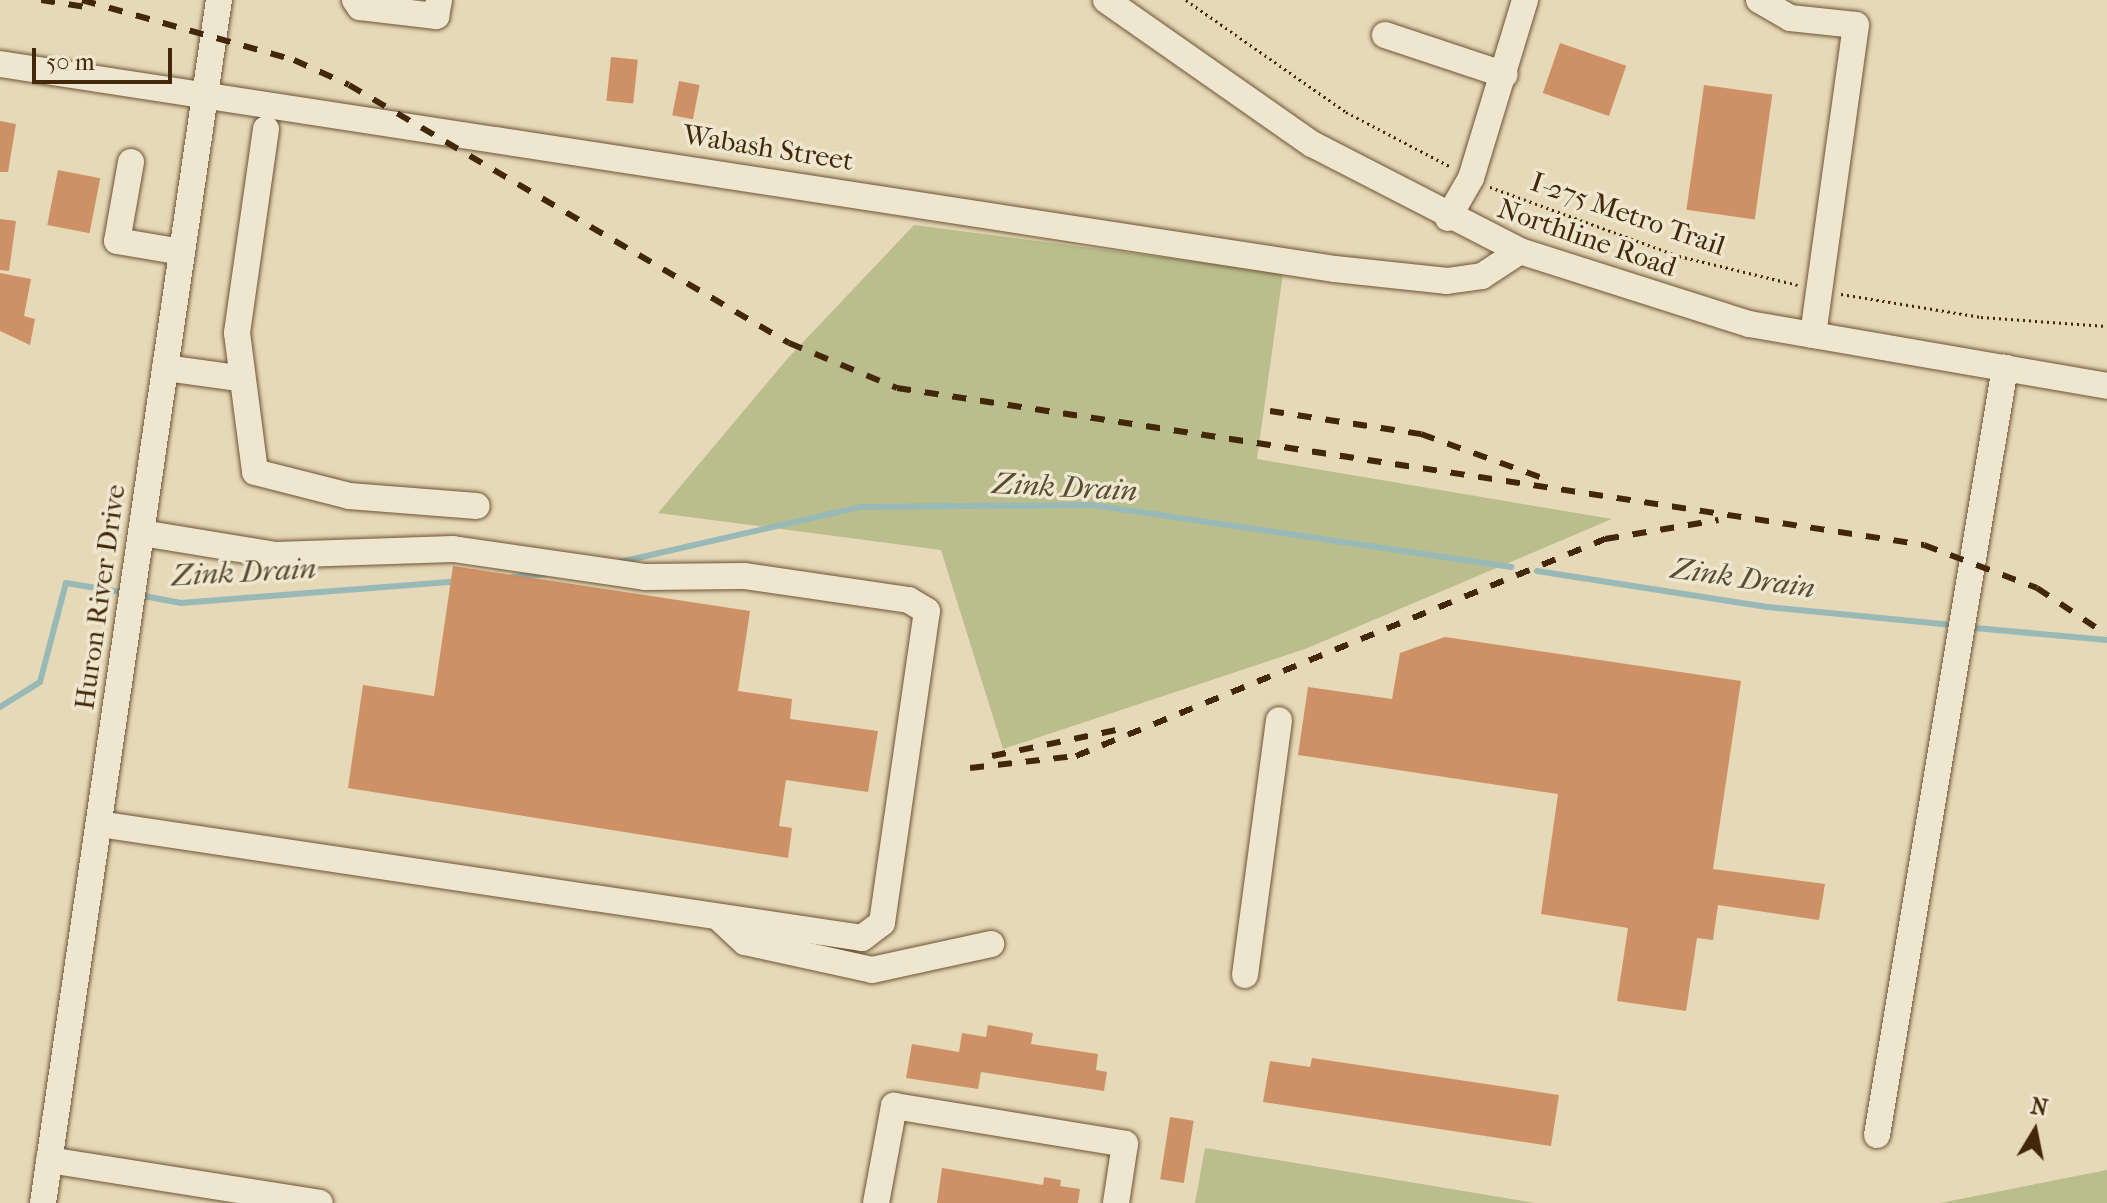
<!DOCTYPE html>
<html>
<head>
<meta charset="utf-8">
<style>
	body { margin:0 }
	#map { position:relative; width:2107px; height:1203px; overflow:hidden; background:#e6d9b7; font-family:"IM FELL French Canon",serif }
	div>[style] { position:absolute }
	[style*='--x'] { left:calc(var(--x)*1px); top:calc(var(--y)*1px); width:calc(var(--w)*1px); rotate:calc(var(--a)*1deg) }
	.green>* { inset:0; background:#b9be8c }
	.stream>* { height:6px; margin:-3px; padding:0 3px; transform-origin:3px; border-radius:3px; background:#99b9b6 }
	.building>* { inset:0; background:#ce9166; transform-origin:0 0 }
	.path>* { height:3px; margin-top:-1.5px; transform-origin:0; background:repeating-linear-gradient(90deg,#422809 0 2px,transparent 0 6px) }
	.roads { filter:drop-shadow(0 0 2px #6b5434) drop-shadow(0 0 2px #6b5434) }
	.minor>* { height:26px; margin:-13px; padding:0 13px; transform-origin:13px; border-radius:13px; background:#efe6d0 }
	.rail>* { height:6px; margin-top:-3px; transform-origin:0; background:repeating-linear-gradient(90deg,#422809 0 14px,transparent 0 28px) }
	span { translate:-50% -50%; white-space:nowrap; text-align:center; line-height:1.15; -webkit-text-stroke:7px #efe6d0; paint-order:stroke }
	.street-label { font-size:28px; color:#422809 }
	.water-label { font-size:30px; color:#584c34; font-style:italic }
	.north { position:absolute; left:1995px; top:1091px; width:80px; height:80px; -webkit-text-stroke:6px #efe6d0; paint-order:stroke; rotate:10deg; font-size:22px; font-weight:700; line-height:32px; text-align:center; color:#422809 }
	.north::after { content:''; display:block; margin:auto; width:28px; height:36px; background:#422809; clip-path:polygon(50% 0,100% 100%,50% 72%,0 100%) }
	.scale { position:absolute; left:32px; top:48px; width:140px; height:36px; box-sizing:border-box; border:4px solid #422809; border-top:0; padding-left:10px; font-size:24px; line-height:28px; white-space:nowrap; color:#422809; -webkit-text-stroke:6px #efe6d0; paint-order:stroke }
</style>
</head>
<body>
<div id="map">
	<div class="green">
		<i style="clip-path:polygon(914px 225px,1283px 273px,1257px 459px,1612px 519px,1305px 649px,1003px 749px,941px 550px,658px 513px,788px 358px)"></i>
		<i style="clip-path:polygon(1205px 1148px,1535px 1203px,1195px 1203px)"></i>
		<i style="clip-path:polygon(2107px 1170px,2107px 1203px,1940px 1203px)"></i>
	</div>
	<div class="stream">
		<i style="--x:620;--y:562;--w:246;--a:-12.9"></i>
		<i style="--x:860;--y:507;--w:232;--a:-0.5"></i>
		<i style="--x:1092;--y:505;--w:424;--a:8.4"></i>
		<i style="--x:1537;--y:571;--w:233;--a:8.9"></i>
		<i style="--x:1767;--y:607;--w:179;--a:5.5"></i>
		<i style="--x:513;--y:577;--w:32;--a:-5"></i>
		<i style="--x:138;--y:595;--w:44;--a:10.5"></i>
		<i style="--x:181;--y:603;--w:278;--a:-4.5"></i>
		<i style="--x:1975;--y:628;--w:133;--a:5.2"></i>
		<i style="--x:0;--y:707;--w:47;--a:-32"></i>
		<i style="--x:40;--y:682;--w:102;--a:-75.3"></i>
		<i style="--x:66;--y:583;--w:62;--a:9.3"></i>
	</div>
	<div class="building">
		<i style="left:1560px;top:43px;width:70px;height:53px;rotate:19deg"></i>
		<i style="left:611px;top:57px;width:27px;height:44px;rotate:6deg"></i>
		<i style="left:679px;top:81px;width:21px;height:35px;rotate:11deg"></i>
		<i style="left:1704px;top:85px;width:69px;height:126px;rotate:8deg"></i>
		<i style="clip-path:polygon(0 121px,16px 124px,8px 172px,0 172px)"></i>
		<i style="left:58px;top:170px;width:43px;height:56px;rotate:11deg"></i>
		<i style="clip-path:polygon(0 219px,16px 221px,9px 271px,0 270px)"></i>
		<i style="clip-path:polygon(0 273px,31px 279px,24px 316px,35px 319px,30px 345px,0 331px)"></i>
		<i style="clip-path:polygon(453px 566px,750px 611px,738px 691px,792px 699px,790px 719px,878px 731px,868px 792px,786px 780px,779px 826px,792px 828px,788px 858px,348px 788px,363px 685px,434px 696px)"></i>
		<i style="clip-path:polygon(1445px 637px,1741px 681px,1713px 869px,1825px 884px,1819px 920px,1718px 905px,1713px 940px,1697px 938px,1686px 1011px,1617px 1001px,1628px 928px,1541px 914px,1558px 794px,1298px 755px,1308px 687px,1392px 699px,1400px 653px)"></i>
		<i style="clip-path:polygon(988px 1025px,1033px 1033px,1031px 1044px,1098px 1054px,1096px 1070px,1107px 1072px,1104px 1091px,981px 1072px,978px 1089px,906px 1078px,912px 1044px,959px 1052px,962px 1033px,986px 1037px)"></i>
		<i style="clip-path:polygon(1312px 1058px,1559px 1095px,1551px 1146px,1263px 1102px,1270px 1061px,1310px 1067px)"></i>
		<i style="left:1170px;top:1117px;width:24px;height:63px;rotate:9deg"></i>
		<i style="clip-path:polygon(942px 1168px,1043px 1185px,1044px 1177px,1061px 1180px,1060px 1186px,1080px 1189px,1078px 1203px,937px 1203px)"></i>
	</div>
	<div class="path">
		<i style="--x:1186;--y:0;--w:195;--a:35"></i>
		<i style="--x:1346;--y:112;--w:119;--a:27.6"></i>
		<i style="--x:1490;--y:187;--w:201;--a:20.1"></i>
		<i style="--x:1679;--y:256;--w:122;--a:13.7"></i>
		<i style="--x:1841;--y:294;--w:142;--a:9.3"></i>
		<i style="--x:1981;--y:317;--w:126;--a:4.1"></i>
	</div>
	<div class="roads">
		<div class="minor">
			<i style="--x:355;--y:0;--w:9;--a:54"></i>
			<i style="--x:360;--y:7;--w:77;--a:6.8"></i>
			<i style="--x:436;--y:16;--w:16;--a:-79"></i>
			<i style="--x:1106;--y:0;--w:251;--a:35"></i>
			<i style="--x:1312;--y:144;--w:234;--a:27.2"></i>
			<i style="--x:1520;--y:251;--w:240;--a:17.7"></i>
			<i style="--x:1749;--y:324;--w:363;--a:9.8"></i>
			<i style="--x:1759;--y:0;--w:36;--a:30"></i>
			<i style="--x:1790;--y:18;--w:66;--a:6.1"></i>
			<i style="--x:1856;--y:25;--w:313;--a:97.9"></i>
			<i style="--x:1385;--y:35;--w:126;--a:18.4"></i>
			<i style="--x:0;--y:64;--w:1351;--a:8.73"></i>
			<i style="--x:1335;--y:269;--w:113;--a:6.1"></i>
			<i style="--x:1447;--y:281;--w:35;--a:-8"></i>
			<i style="--x:1482;--y:276;--w:45;--a:-33.3"></i>
			<i style="--x:266;--y:129;--w:206;--a:98.1"></i>
			<i style="--x:237;--y:333;--w:140;--a:82.6"></i>
			<i style="--x:255;--y:472;--w:97;--a:14.3"></i>
			<i style="--x:349;--y:496;--w:128;--a:4.5"></i>
			<i style="--x:131;--y:162;--w:80;--a:100"></i>
			<i style="--x:117;--y:241;--w:66;--a:9.6"></i>
			<i style="--x:1448;--y:218;--w:46;--a:-60.1"></i>
			<i style="--x:1471;--y:178;--w:186;--a:-73.1"></i>
			<i style="--x:165;--y:368;--w:74;--a:7.8"></i>
			<i style="--x:99;--y:824;--w:771;--a:8.5"></i>
			<i style="--x:862;--y:938;--w:25;--a:-37"></i>
			<i style="--x:882;--y:923;--w:315;--a:-81.8"></i>
			<i style="--x:927;--y:611;--w:21;--a:-149"></i>
			<i style="--x:909;--y:600;--w:167;--a:-171.7"></i>
			<i style="--x:744;--y:576;--w:99;--a:179.4"></i>
			<i style="--x:645;--y:577;--w:194;--a:-171.7"></i>
			<i style="--x:453;--y:549;--w:177;--a:178.1"></i>
			<i style="--x:276;--y:555;--w:136;--a:-170.7"></i>
			<i style="--x:718;--y:917;--w:37;--a:43"></i>
			<i style="--x:745;--y:942;--w:130;--a:12.4"></i>
			<i style="--x:872;--y:970;--w:122;--a:-12.3"></i>
			<i style="--x:1245;--y:975;--w:257;--a:-82.4"></i>
			<i style="--x:1877;--y:1135;--w:778;--a:-80.53"></i>
			<i style="--x:49;--y:1160;--w:274;--a:9"></i>
			<i style="--x:43;--y:1203;--w:1216;--a:-81.68"></i>
			<i style="--x:876;--y:1203;--w:99;--a:-79.5"></i>
			<i style="--x:894;--y:1106;--w:234;--a:9.3"></i>
			<i style="--x:1125;--y:1144;--w:60;--a:98.7"></i>
		</div>
	</div>
	<div class="rail">
		<i style="--x:41;--y:0;--w:52;--a:8.9"></i>
		<i style="--x:82;--y:0;--w:220;--a:15.8"></i>
		<i style="--x:294;--y:60;--w:60;--a:24.4"></i>
		<i style="--x:349;--y:85;--w:510;--a:30.39"></i>
		<i style="--x:789;--y:343;--w:117;--a:22.6"></i>
		<i style="--x:897;--y:388;--w:1039;--a:8.69"></i>
		<i style="--x:1924;--y:545;--w:121;--a:20.8"></i>
		<i style="--x:2037;--y:588;--w:84;--a:33.9"></i>
		<i style="--x:1270;--y:411;--w:153;--a:8.7"></i>
		<i style="--x:1421;--y:434;--w:135;--a:19.9"></i>
		<i style="--x:992;--y:756;--w:132;--a:-11.8"></i>
		<i style="--x:970;--y:768;--w:107;--a:-6.5"></i>
		<i style="--x:1076;--y:756;--w:572;--a:-22.3"></i>
		<i style="--x:1605;--y:539;--w:115;--a:-9.5"></i>
	</div>
	<div class="street-label">
		<span style="left:768px;top:148px;rotate:9deg">Wabash Street</span>
		<span style="left:1628px;top:214px;rotate:19deg">I-275 Metro Trail</span>
		<span style="left:1587px;top:238px;rotate:19deg">Northline Road</span>
		<span style="left:100px;top:597px;rotate:-82deg">Huron River Drive</span>
	</div>
	<div class="water-label">
		<span style="left:1065px;top:488px;rotate:3deg">Zink Drain</span>
		<span style="left:244px;top:573px;rotate:-3deg">Zink Drain</span>
		<span style="left:1743px;top:579px;rotate:8deg">Zink Drain</span>
	</div>
	<div class="north">N</div>
	<div class="scale">50 m</div>
</div>
</body>
</html>
